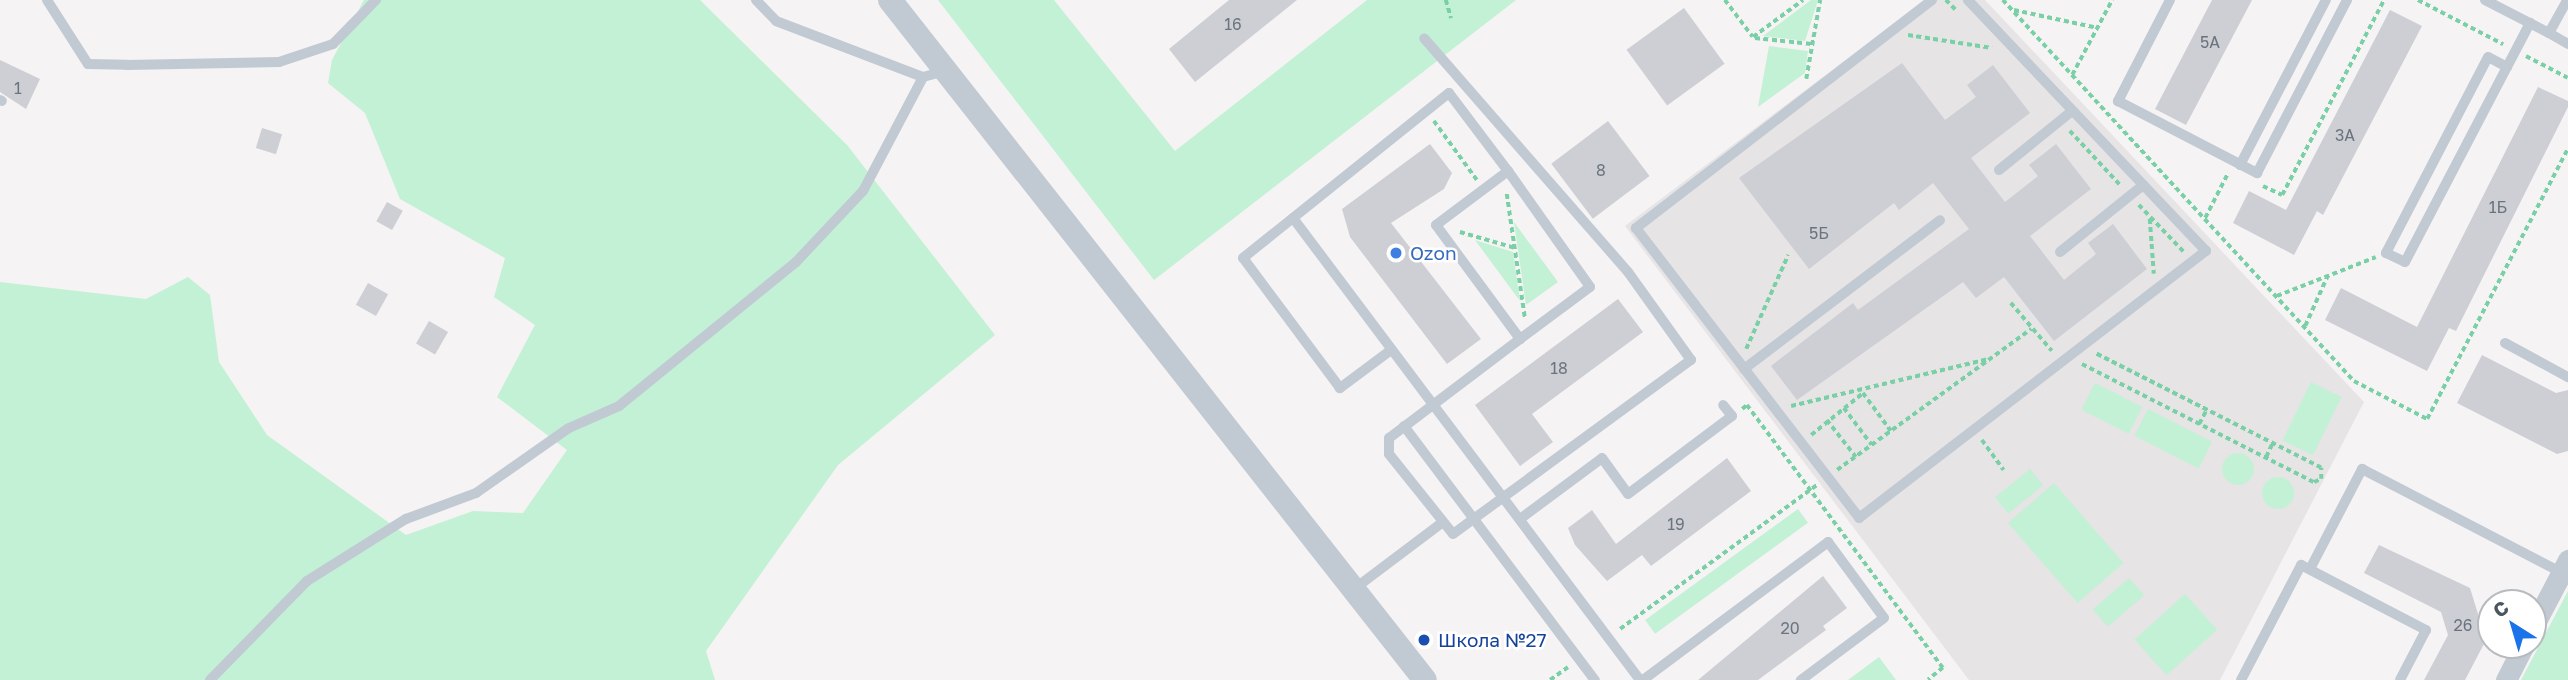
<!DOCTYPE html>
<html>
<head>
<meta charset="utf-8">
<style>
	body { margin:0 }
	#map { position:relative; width:2568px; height:680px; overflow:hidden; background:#f5f3f3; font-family:"Golos Text",sans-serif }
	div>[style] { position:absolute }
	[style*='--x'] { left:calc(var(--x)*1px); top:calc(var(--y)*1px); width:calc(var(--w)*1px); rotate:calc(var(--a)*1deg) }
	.education>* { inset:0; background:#e6e4e5 }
	.green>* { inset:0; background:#c3f1d5; transform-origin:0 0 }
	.round { border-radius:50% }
	.building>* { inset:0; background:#cdcfd5; transform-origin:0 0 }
	.path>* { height:3.5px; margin-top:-1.75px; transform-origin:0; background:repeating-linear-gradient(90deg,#7ad0a6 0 5px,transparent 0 8.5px) }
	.service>* { height:10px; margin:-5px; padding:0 5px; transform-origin:5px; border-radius:5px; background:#c1cad2 }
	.minor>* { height:21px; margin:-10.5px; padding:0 10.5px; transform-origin:10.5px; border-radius:10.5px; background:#c1cad2 }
	.tertiary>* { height:24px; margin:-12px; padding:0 12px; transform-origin:12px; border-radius:12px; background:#c1cad2 }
	.dots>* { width:19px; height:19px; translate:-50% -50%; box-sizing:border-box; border:4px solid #fff; border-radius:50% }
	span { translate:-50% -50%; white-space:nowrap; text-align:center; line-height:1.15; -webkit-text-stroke:5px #fff; paint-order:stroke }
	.number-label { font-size:16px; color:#6b747e }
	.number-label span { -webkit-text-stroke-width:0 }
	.shop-label { font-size:19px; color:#366cbe }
	.left { translate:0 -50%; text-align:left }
	.transit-label { font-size:19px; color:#164399 }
	.north { position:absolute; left:2477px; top:589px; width:70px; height:70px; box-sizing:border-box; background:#fff; border:2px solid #b7bbc0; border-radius:50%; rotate:323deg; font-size:19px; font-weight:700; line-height:28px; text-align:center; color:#4a5661 }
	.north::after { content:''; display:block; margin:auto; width:24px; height:32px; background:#1a73e8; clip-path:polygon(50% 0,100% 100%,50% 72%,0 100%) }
</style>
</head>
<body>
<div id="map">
	<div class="education">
		<i style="clip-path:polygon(1925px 0,1985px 0,2364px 402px,2220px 680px,1969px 680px,1625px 226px)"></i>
	</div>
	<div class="green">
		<i style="clip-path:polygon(364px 0,700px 0,847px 145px,995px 335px,838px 465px,706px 651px,715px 680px,0 680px,0 282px,146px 299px,188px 277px,210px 295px,219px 362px,267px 435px,406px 535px,473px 511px,523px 513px,567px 450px,497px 397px,535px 325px,494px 297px,505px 258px,400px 199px,365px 113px,328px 83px,332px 60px)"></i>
		<i style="clip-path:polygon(938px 0,1054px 0,1175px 151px,1367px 0,1516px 0,1154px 280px)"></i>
		<i style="clip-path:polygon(1811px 0,1818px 0,1805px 41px,1763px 36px)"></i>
		<i style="clip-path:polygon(1769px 46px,1808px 51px,1805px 73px,1758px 107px)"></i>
		<i style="clip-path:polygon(1514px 222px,1558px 282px,1526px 305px)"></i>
		<i style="clip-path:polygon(1475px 240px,1513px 252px,1520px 301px)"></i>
		<i style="left:2311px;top:382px;width:34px;height:65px;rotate:26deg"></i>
		<i style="left:2095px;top:383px;width:53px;height:30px;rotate:27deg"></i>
		<i style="left:2148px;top:409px;width:72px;height:30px;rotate:27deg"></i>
		<i class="round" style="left:2222px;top:453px;width:32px;height:32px"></i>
		<i style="left:2030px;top:469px;width:21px;height:45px;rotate:51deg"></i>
		<i class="round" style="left:2262px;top:477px;width:32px;height:32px"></i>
		<i style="left:2054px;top:483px;width:106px;height:61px;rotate:49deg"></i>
		<i style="left:1798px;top:509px;width:17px;height:189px;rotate:54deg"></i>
		<i style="left:2129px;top:578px;width:23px;height:48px;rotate:49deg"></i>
		<i style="clip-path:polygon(2568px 591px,2568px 680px,2521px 680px)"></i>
		<i style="left:2185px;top:594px;width:48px;height:68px;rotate:48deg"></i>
		<i style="clip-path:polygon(1879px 657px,1896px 680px,1848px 680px)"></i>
	</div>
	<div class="building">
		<i style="clip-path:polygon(1229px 0,1297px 0,1195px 82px,1169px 49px)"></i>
		<i style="clip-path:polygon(2212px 0,2252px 0,2186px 125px,2155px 109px)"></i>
		<i style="left:1684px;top:8px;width:69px;height:71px;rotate:54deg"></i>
		<i style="clip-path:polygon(2390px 10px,2422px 26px,2323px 215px,2317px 211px,2294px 255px,2233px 223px,2249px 191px,2286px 210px)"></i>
		<i style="clip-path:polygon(0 60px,40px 79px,26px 109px,0 92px)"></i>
		<i style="clip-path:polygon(1902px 63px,1945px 120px,1976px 97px,1967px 85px,1993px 65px,2030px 113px,1971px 158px,2005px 202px,2038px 176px,2029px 165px,2056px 144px,2091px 189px,2030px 236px,2064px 280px,2096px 254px,2088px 243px,2113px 224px,2147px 269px,2054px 341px,2004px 277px,1976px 298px,1963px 282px,1797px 400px,1771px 366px,1853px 303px,1858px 310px,1969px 229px,1933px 183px,1899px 210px,1894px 203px,1809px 269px,1739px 178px)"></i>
		<i style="clip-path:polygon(2538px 87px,2568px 101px,2568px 107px,2456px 331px,2449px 328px,2427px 371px,2325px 320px,2341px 288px,2417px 327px)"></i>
		<i style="left:1608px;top:121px;width:69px;height:71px;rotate:53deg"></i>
		<i style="left:262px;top:128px;width:21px;height:21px;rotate:17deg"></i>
		<i style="clip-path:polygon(1430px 144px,1452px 173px,1444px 189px,1391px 223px,1481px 339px,1447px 364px,1350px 237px,1342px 209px)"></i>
		<i style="left:387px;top:202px;width:18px;height:22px;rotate:29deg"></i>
		<i style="left:368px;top:283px;width:23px;height:25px;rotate:29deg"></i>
		<i style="clip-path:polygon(1618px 299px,1643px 332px,1532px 414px,1553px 442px,1520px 466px,1475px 405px)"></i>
		<i style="left:429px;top:321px;width:22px;height:26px;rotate:30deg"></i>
		<i style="clip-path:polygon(2482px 355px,2556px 393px,2568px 390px,2568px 451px,2557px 454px,2457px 403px)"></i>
		<i style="clip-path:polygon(1727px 458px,1751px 491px,1651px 566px,1642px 555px,1607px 581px,1575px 545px,1568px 528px,1592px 510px,1616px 544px)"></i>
		<i style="clip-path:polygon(2379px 545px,2470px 588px,2486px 640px,2465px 680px,2424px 680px,2448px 635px,2441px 612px,2364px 573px)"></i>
		<i style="clip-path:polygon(1823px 576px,1847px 608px,1823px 626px,1826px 630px,1758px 680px,1698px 680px)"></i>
	</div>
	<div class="path">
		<i style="--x:1446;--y:0;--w:19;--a:74"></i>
		<i style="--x:1725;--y:0;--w:46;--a:52.9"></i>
		<i style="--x:1753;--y:37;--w:62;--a:-36.5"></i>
		<i style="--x:1946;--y:0;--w:16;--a:45"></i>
		<i style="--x:2003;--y:0;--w:518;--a:47.35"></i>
		<i style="--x:2354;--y:381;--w:82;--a:27.5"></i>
		<i style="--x:2427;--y:419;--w:305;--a:-62.5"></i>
		<i style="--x:2418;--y:0;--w:96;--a:27.4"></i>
		<i style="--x:2014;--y:10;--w:86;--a:12.1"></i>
		<i style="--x:1908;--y:35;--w:85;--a:8.8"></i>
		<i style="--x:1755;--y:38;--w:57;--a:6"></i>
		<i style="--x:2526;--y:56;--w:47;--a:27.6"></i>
		<i style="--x:2072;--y:75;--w:85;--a:-61.9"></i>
		<i style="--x:1806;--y:79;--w:80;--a:-80"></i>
		<i style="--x:1434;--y:121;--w:73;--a:53.9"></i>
		<i style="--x:2070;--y:131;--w:76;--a:47.1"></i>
		<i style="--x:2263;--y:186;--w:21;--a:25"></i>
		<i style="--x:2282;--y:195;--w:220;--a:-62.4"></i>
		<i style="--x:1507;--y:194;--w:125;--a:81.7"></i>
		<i style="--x:2139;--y:205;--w:66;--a:46.2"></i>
		<i style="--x:2205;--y:218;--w:51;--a:-62.9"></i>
		<i style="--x:2150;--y:219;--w:55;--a:85.8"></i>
		<i style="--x:1460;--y:232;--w:57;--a:16.2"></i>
		<i style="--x:2277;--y:296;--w:106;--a:-21.5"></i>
		<i style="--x:2011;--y:303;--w:63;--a:49.5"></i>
		<i style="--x:2305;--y:326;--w:54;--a:-65.8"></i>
		<i style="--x:1746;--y:349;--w:103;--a:-65.9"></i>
		<i style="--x:2082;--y:364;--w:260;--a:27"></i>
		<i style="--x:2314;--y:482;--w:8;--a:-23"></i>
		<i style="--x:2321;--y:479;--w:11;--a:-90"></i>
		<i style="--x:2321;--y:468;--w:254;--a:-153.1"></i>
		<i style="--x:1791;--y:406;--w:203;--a:-13.4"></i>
		<i style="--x:1844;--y:408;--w:46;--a:52.9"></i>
		<i style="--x:1742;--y:409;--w:6;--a:-39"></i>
		<i style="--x:1747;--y:405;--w:328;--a:53.3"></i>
		<i style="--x:1943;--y:668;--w:19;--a:141"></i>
		<i style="--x:1827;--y:420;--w:47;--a:51.9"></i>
		<i style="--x:2199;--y:424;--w:15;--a:-62"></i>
		<i style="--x:1811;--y:435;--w:67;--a:-38.9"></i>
		<i style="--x:1863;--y:393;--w:47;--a:53.6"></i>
		<i style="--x:1982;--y:440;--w:37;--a:54"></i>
		<i style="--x:2266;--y:457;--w:14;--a:-65"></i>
		<i style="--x:1837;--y:470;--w:240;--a:-36"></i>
		<i style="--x:1620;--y:629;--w:244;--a:-36.2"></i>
		<i style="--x:1550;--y:680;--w:22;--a:-36"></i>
	</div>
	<div class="service">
		<i style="--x:47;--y:0;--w:76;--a:57.4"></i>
		<i style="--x:88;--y:64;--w:39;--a:1"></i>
		<i style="--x:127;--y:65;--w:152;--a:-1.1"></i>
		<i style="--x:279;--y:62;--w:57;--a:-18.4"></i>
		<i style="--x:333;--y:44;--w:62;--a:-45.7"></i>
		<i style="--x:756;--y:0;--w:29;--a:46"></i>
		<i style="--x:776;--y:21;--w:157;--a:20.9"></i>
		<i style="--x:1932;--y:0;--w:374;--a:142.4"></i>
		<i style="--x:1636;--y:228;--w:366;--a:52.4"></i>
		<i style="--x:1859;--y:518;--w:438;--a:-37.6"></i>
		<i style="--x:2206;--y:251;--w:346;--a:-133.5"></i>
		<i style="--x:2170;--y:0;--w:114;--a:117.2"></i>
		<i style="--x:2118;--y:101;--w:157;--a:27.4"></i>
		<i style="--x:2257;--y:173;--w:195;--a:-62.5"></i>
		<i style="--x:2485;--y:0;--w:72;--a:27.3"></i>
		<i style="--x:2549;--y:33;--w:38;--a:-61"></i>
		<i style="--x:2549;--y:33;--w:22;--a:30"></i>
		<i style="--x:2507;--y:67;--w:21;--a:-152"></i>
		<i style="--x:2488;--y:57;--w:221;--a:117.5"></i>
		<i style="--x:2386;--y:253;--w:21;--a:25"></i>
		<i style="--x:2405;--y:262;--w:220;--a:-62.4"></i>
		<i style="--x:2507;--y:67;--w:50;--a:-62.4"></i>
		<i style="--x:0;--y:100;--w:2;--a:27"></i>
		<i style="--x:2240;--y:165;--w:186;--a:-62.5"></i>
		<i style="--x:1999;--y:170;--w:94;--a:-38.9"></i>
		<i style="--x:1508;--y:171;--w:142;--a:54.7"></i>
		<i style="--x:1590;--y:287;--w:87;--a:143.4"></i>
		<i style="--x:1293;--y:218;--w:578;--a:53.09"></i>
		<i style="--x:2060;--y:252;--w:107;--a:-38.9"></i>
		<i style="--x:2505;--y:343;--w:72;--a:28.4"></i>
		<i style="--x:1391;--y:350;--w:64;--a:143.3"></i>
		<i style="--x:1340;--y:388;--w:162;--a:-126.7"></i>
		<i style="--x:1243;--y:258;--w:264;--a:-38.7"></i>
		<i style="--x:1449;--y:93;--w:98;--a:52.9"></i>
		<i style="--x:1508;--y:171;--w:90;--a:143.1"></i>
		<i style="--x:1436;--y:225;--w:142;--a:53.6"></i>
		<i style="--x:1520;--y:339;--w:164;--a:142.9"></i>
		<i style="--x:1389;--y:438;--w:16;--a:90"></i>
		<i style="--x:1389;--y:454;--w:102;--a:51.3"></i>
		<i style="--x:1453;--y:534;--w:295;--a:-36.2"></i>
		<i style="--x:1691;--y:360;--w:108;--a:-125.6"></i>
		<i style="--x:1628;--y:272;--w:310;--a:-131.1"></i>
		<i style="--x:1744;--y:369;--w:246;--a:-37.2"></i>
		<i style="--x:1404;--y:426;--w:318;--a:53.1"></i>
		<i style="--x:1520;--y:519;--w:102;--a:-36.6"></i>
		<i style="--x:1602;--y:458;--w:44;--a:54.2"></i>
		<i style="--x:1628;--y:494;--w:130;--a:-36.9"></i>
		<i style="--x:1732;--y:416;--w:14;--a:-129"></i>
		<i style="--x:2310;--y:569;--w:113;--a:-62.5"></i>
		<i style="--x:2362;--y:469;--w:224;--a:27.4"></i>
		<i style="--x:1354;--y:589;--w:111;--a:-37"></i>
		<i style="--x:210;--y:680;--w:139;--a:-45.6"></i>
		<i style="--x:307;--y:581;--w:117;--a:-32.1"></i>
		<i style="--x:406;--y:519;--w:75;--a:-20.4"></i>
		<i style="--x:476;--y:493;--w:113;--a:-35"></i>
		<i style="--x:569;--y:428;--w:55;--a:-23.7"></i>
		<i style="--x:619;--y:406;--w:228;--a:-39.1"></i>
		<i style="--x:796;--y:262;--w:98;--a:-46.7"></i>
		<i style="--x:863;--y:191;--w:129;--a:-62.2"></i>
		<i style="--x:923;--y:77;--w:24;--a:-15"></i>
		<i style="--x:1643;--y:680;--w:231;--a:-36.7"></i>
		<i style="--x:1828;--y:542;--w:94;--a:53.6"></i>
		<i style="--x:1884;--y:618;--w:104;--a:143.2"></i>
		<i style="--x:2241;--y:680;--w:130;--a:-62.4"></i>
		<i style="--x:2301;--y:565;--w:141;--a:27.5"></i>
		<i style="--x:2426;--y:630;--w:56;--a:117.5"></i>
	</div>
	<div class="minor">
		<i style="--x:2533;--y:627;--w:76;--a:-62.4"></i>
		<i style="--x:2506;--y:680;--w:39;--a:-63"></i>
	</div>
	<div class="tertiary">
		<i style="--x:890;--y:0;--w:865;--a:51.81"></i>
	</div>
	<div class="dots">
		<i style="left:1396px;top:253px;background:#3f7fe0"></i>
		<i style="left:1424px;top:640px;background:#1a4fb4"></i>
	</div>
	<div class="number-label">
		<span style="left:1233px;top:24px">16</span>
		<span style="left:2210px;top:42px">5А</span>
		<span style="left:18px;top:88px">1</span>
		<span style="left:2345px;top:135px">3А</span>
		<span style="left:1601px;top:170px">8</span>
		<span style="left:2498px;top:207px">1Б</span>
		<span style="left:1819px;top:233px">5Б</span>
		<span style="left:1559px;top:368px">18</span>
		<span style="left:1676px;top:524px">19</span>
		<span style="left:2463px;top:625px">26</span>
		<span style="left:1790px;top:628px">20</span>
	</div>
	<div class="shop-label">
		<span class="left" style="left:1410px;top:253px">Ozon</span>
	</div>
	<div class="transit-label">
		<span class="left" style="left:1438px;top:640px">Школа №27</span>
	</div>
	<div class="north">С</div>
</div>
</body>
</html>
